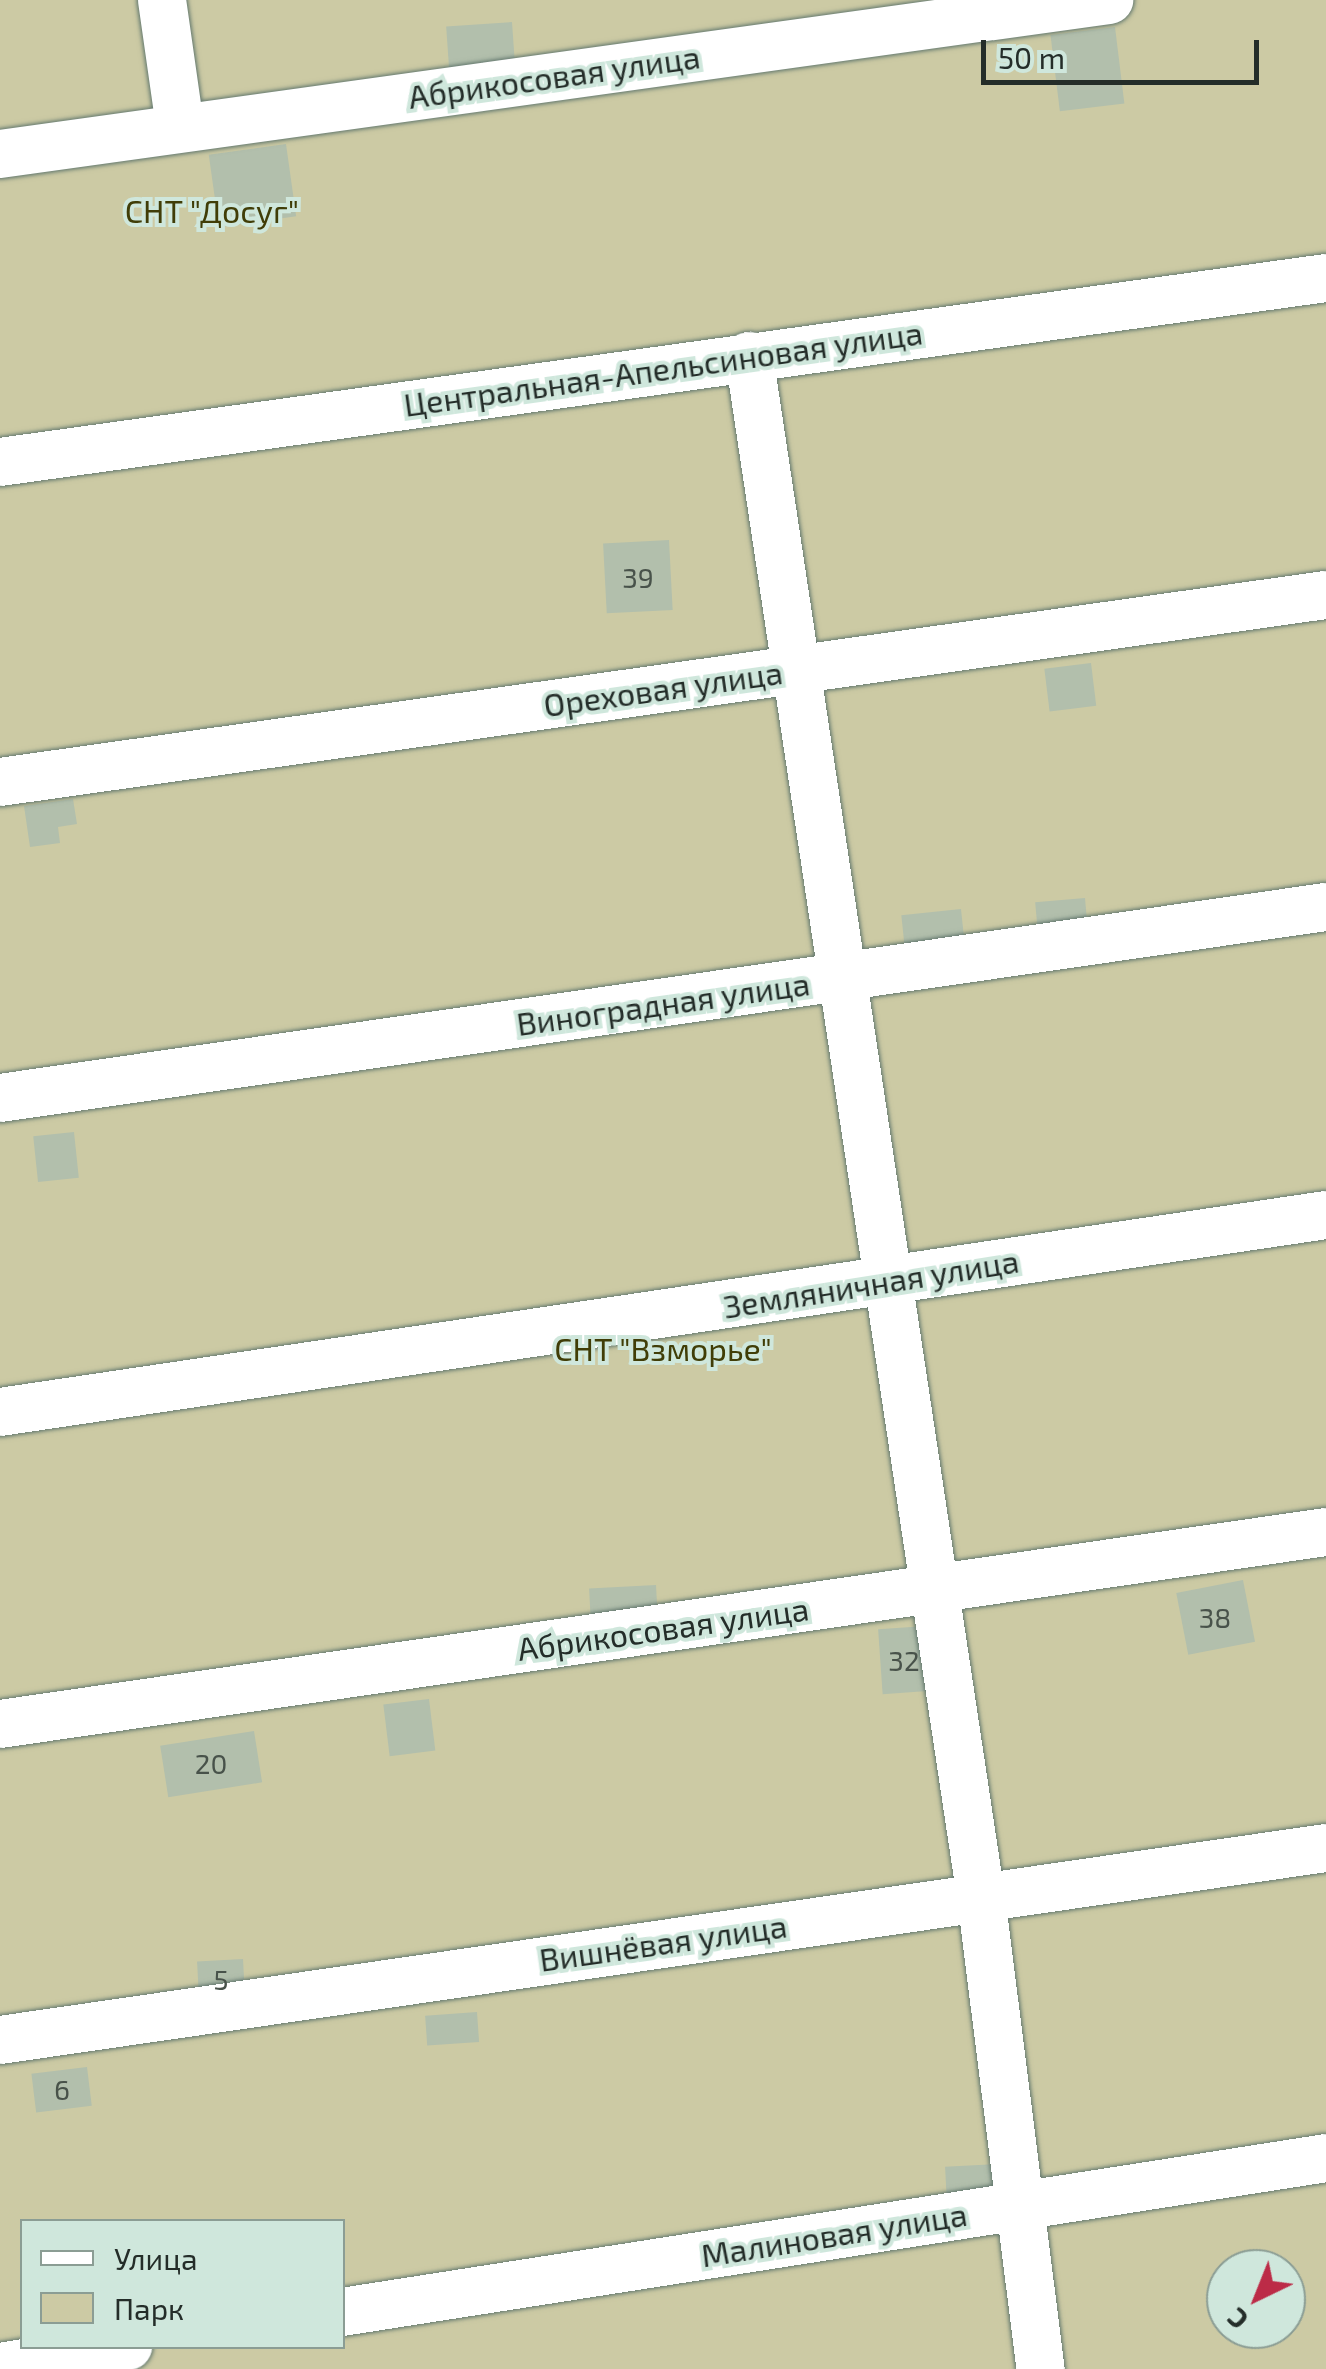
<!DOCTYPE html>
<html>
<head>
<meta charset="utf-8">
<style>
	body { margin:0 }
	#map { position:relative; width:1326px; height:2369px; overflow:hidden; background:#cfe7dc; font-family:"Exo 2",sans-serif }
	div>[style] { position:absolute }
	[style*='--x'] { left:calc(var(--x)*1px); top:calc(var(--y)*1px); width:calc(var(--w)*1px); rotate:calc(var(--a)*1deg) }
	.green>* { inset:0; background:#cccaa4 }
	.building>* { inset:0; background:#b2bfac; transform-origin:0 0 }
	.roads { filter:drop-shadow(0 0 2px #64796f) drop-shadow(0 0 2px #64796f) }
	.minor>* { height:48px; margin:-24px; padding:0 24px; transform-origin:24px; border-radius:24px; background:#fff }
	span { translate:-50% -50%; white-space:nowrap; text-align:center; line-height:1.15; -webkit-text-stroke:8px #cfe7dc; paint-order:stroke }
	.number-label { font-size:28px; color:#48524a }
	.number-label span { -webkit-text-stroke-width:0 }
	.street-label { font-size:32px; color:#242d29 }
	.park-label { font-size:32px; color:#403d07 }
	.legend { position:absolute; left:20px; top:2219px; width:325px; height:130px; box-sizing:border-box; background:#cfe7dc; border:2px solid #8b9d94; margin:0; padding:12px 18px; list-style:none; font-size:30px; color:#242d29 }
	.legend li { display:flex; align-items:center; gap:20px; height:50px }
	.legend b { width:50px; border:2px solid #8b9d94 }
	.north { position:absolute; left:1206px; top:2249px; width:100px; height:100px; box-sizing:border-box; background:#cfe7dc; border:2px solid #8b9d94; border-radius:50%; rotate:223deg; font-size:28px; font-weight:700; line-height:40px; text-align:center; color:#242d29 }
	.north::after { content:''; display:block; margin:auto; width:35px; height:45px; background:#bc2b47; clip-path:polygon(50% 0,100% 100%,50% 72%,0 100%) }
	.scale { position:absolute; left:981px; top:40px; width:278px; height:45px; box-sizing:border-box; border:5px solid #242d29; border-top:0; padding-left:12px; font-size:30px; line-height:35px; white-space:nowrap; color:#242d29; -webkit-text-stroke:8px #cfe7dc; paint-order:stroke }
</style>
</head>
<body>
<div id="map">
	<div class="green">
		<i style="clip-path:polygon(0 0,1326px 0,1326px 267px,0 450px)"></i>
		<i style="clip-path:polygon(evenodd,1326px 289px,1326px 2369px,0 2369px,0 474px,1326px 289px,22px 2222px,342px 2222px,342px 2346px,22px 2346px,22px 2222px,1326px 289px,1226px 2269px,1286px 2269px,1286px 2329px,1226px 2329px,1226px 2269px)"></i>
	</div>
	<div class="building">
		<i style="left:512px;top:22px;width:43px;height:66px;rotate:86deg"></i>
		<i style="left:1115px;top:27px;width:77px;height:65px;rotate:83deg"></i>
		<i style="left:286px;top:144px;width:73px;height:78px;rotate:82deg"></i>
		<i style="left:669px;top:540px;width:70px;height:66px;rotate:87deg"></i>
		<i style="left:1091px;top:663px;width:43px;height:47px;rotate:83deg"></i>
		<i style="clip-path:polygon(73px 799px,77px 824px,58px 827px,60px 843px,30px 847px,24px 806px)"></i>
		<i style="left:1085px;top:898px;width:32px;height:50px;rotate:85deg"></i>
		<i style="left:961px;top:909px;width:36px;height:60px;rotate:84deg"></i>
		<i style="left:74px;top:1132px;width:46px;height:41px;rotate:84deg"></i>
		<i style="left:1243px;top:1580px;width:63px;height:68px;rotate:79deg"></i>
		<i style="left:656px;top:1585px;width:34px;height:67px;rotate:87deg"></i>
		<i style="left:926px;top:1626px;width:65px;height:48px;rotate:86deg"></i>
		<i style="left:429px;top:1699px;width:52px;height:46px;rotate:83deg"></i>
		<i style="left:254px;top:1731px;width:52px;height:95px;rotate:81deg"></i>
		<i style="left:243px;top:1959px;width:38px;height:46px;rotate:87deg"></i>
		<i style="left:477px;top:2012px;width:30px;height:52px;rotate:86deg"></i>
		<i style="left:87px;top:2067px;width:39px;height:56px;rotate:83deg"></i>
		<i style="left:998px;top:2164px;width:33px;height:53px;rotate:87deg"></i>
	</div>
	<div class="roads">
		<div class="minor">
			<i style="--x:162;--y:0;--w:128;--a:81.9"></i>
			<i style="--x:0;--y:154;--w:1120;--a:-7.91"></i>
			<i style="--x:749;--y:356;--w:1558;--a:81.44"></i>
			<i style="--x:981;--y:1897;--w:476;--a:82.8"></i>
			<i style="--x:0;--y:462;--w:1339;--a:-7.9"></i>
			<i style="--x:0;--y:782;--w:1339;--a:-8.03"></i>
			<i style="--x:0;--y:1098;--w:1340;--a:-8.2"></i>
			<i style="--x:0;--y:1412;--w:1341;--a:-8.45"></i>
			<i style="--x:0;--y:1724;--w:1340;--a:-8.24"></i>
			<i style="--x:0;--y:2040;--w:1340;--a:-8.24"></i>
			<i style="--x:342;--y:2312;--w:996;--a:-8.89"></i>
			<i style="--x:0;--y:2367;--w:130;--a:-9.3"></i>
		</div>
	</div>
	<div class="number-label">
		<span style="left:638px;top:577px">39</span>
		<span style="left:1215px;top:1617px">38</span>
		<span style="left:904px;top:1660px">32</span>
		<span style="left:211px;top:1763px">20</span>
		<span style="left:221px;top:1979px">5</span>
		<span style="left:62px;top:2089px">6</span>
	</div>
	<div class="street-label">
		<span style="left:554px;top:76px;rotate:-8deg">Абрикосовая улица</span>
		<span style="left:663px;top:368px;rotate:-8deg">Центральная-Апельсиновая улица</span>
		<span style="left:663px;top:688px;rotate:-8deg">Ореховая улица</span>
		<span style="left:663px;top:1003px;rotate:-8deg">Виноградная улица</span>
		<span style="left:871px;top:1283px;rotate:-9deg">Земляничная улица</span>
		<span style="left:663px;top:1628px;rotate:-8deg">Абрикосовая улица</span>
		<span style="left:663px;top:1942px;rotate:-8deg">Вишнёвая улица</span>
		<span style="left:834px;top:2234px;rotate:-9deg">Малиновая улица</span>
	</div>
	<div class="park-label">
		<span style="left:212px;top:210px">СНТ "Досуг"</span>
		<span style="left:663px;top:1348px">СНТ "Взморье"</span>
	</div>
	<ul class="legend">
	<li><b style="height:12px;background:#fff"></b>Улица</li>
	<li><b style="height:28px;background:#cccaa4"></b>Парк</li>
	</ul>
	<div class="north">С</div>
	<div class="scale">50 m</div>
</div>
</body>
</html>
